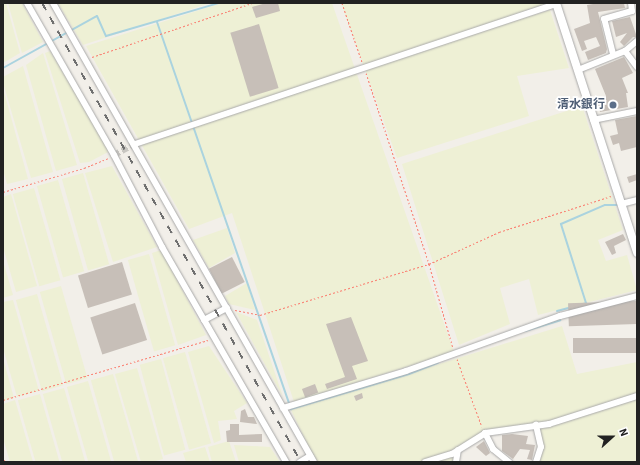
<!DOCTYPE html>
<html>
<head>
<meta charset="utf-8">
<style>
	body { margin:0 }
	#map { position:relative; width:640px; height:465px; overflow:hidden; background:#f2efe9; font-family:"Source Sans 3","Noto Sans JP",sans-serif }
	div>[style] { position:absolute }
	[style*='--x'] { left:calc(var(--x)*1px); top:calc(var(--y)*1px); width:calc(var(--w)*1px); rotate:calc(var(--a)*1deg) }
	.farmland>* { inset:0; background:#eef0d5; transform-origin:0 0 }
	.stream>* { height:2px; margin:-1px; padding:0 1px; transform-origin:1px; border-radius:1px; background:#aad3df }
	.building>* { inset:0; background:#c7bfb8; transform-origin:0 0 }
	.minor-tunnel>* { height:6px; margin-top:-3px; transform-origin:0; background:repeating-linear-gradient(90deg,#c8c6c1 0 6px,transparent 0 9px) }
	.path>* { height:1px; margin-top:-0.5px; transform-origin:0; background:repeating-linear-gradient(90deg,#fa8072 0 2px,transparent 0 4px) }
	.roads { filter:drop-shadow(0 0 1px #a9a9a9) drop-shadow(0 0 1px #a9a9a9) }
	.minor>* { height:6px; margin:-3px; padding:0 3px; transform-origin:3px; border-radius:3px; background:#fff }
	.tertiary>* { height:8px; margin:-4px; padding:0 4px; transform-origin:4px; border-radius:4px; background:#fff }
	.rail>* { height:2px; margin-top:-1px; transform-origin:0; background:repeating-linear-gradient(90deg,#707070 0 8px,transparent 0 16px) }
	.dots>* { width:11px; height:11px; translate:-50% -50%; box-sizing:border-box; border:2px solid #fff; border-radius:50% }
	span { translate:-50% -50%; white-space:nowrap; text-align:center; line-height:1.15; -webkit-text-stroke:3.5px #fff; paint-order:stroke }
	.service-label { font-size:12px; color:#4e5e75; font-weight:700 }
	.right { translate:-100% -50%; text-align:right }
	.frame { position:absolute; inset:0; border:4px solid #222; pointer-events:none }
	.north { position:absolute; left:592px; top:417px; width:40px; height:40px; -webkit-text-stroke:3px #fff; paint-order:stroke; rotate:69deg; font-size:11px; font-weight:700; line-height:16px; text-align:center; color:#222 }
	.north::after { content:''; display:block; margin:auto; width:14px; height:18px; background:#222; clip-path:polygon(50% 0,100% 100%,50% 72%,0 100%) }
</style>
</head>
<body>
<div id="map">
	<div class="farmland">
		<i style="clip-path:polygon(3px 3px,6px 3px,20px 53px,3px 63px)"></i>
		<i style="clip-path:polygon(8px 3px,22px 3px,43px 42px,22px 53px)"></i>
		<i style="clip-path:polygon(58px 3px,210px 3px,83px 45px)"></i>
		<i style="clip-path:polygon(222px 3px,332px 3px,454px 352px,294px 402px,232px 213px,189px 229px,86px 46px)"></i>
		<i style="clip-path:polygon(341px 3px,547px 3px,379px 63px,550px 10px,569px 68px,517px 76px,529px 116px,397px 158px)"></i>
		<i style="clip-path:polygon(50px 51px,110px 151px,89px 162px,80px 163px,45px 53px)"></i>
		<i style="clip-path:polygon(43px 53px,77px 165px,56px 171px,26px 65px)"></i>
		<i style="clip-path:polygon(23px 66px,53px 172px,31px 178px,3px 83px,3px 77px)"></i>
		<i style="clip-path:polygon(3px 88px,28px 179px,7px 184px,3px 170px)"></i>
		<i style="clip-path:polygon(582px 106px,623px 230px,598px 240px,606px 261px,627px 255px,637px 290px,538px 315px,529px 279px,500px 288px,510px 324px,459px 345px,402px 164px)"></i>
		<i style="clip-path:polygon(112px 166px,157px 247px,113px 262px,85px 173px)"></i>
		<i style="left:83px;top:173px;width:95px;height:22px;rotate:74deg"></i>
		<i style="left:58px;top:180px;width:95px;height:22px;rotate:74deg"></i>
		<i style="left:34px;top:188px;width:96px;height:22px;rotate:74deg"></i>
		<i style="clip-path:polygon(11px 194px,37px 286px,16px 292px,3px 247px,3px 197px)"></i>
		<i style="clip-path:polygon(227px 228px,235px 253px,209px 268px,193px 240px)"></i>
		<i style="clip-path:polygon(161px 250px,206px 335px,178px 345px,152px 253px)"></i>
		<i style="left:149px;top:254px;width:95px;height:22px;rotate:74deg"></i>
		<i style="clip-path:polygon(3px 261px,13px 295px,3px 298px)"></i>
		<i style="clip-path:polygon(247px 283px,255px 310px,229px 304px,225px 296px)"></i>
		<i style="left:61px;top:286px;width:96px;height:22px;rotate:74deg"></i>
		<i style="left:37px;top:294px;width:95px;height:22px;rotate:74deg"></i>
		<i style="clip-path:polygon(13px 300px,39px 391px,17px 397px,3px 348px,3px 302px)"></i>
		<i style="clip-path:polygon(236px 312px,257px 320px,283px 397px)"></i>
		<i style="clip-path:polygon(562px 326px,577px 374px,637px 362px,637px 394px,549px 424px,484px 431px,458px 450px,456px 462px,316px 462px,291px 410px)"></i>
		<i style="clip-path:polygon(209px 346px,247px 403px,234px 411px,237px 419px,218px 421px,221px 440px,214px 443px,188px 352px)"></i>
		<i style="left:185px;top:352px;width:95px;height:23px;rotate:74deg"></i>
		<i style="clip-path:polygon(3px 358px,14px 398px,3px 401px)"></i>
		<i style="left:161px;top:359px;width:94px;height:22px;rotate:75deg"></i>
		<i style="clip-path:polygon(137px 368px,163px 459px,152px 462px,141px 462px,115px 374px)"></i>
		<i style="left:113px;top:374px;width:91px;height:23px;rotate:74deg"></i>
		<i style="left:88px;top:381px;width:84px;height:22px;rotate:74deg"></i>
		<i style="left:64px;top:388px;width:77px;height:22px;rotate:74deg"></i>
		<i style="left:40px;top:394px;width:71px;height:23px;rotate:74deg"></i>
		<i style="clip-path:polygon(637px 399px,637px 462px,538px 462px,536px 429px)"></i>
		<i style="clip-path:polygon(15px 400px,33px 462px,10px 462px,3px 438px,3px 404px)"></i>
		<i style="clip-path:polygon(229px 441px,236px 462px,212px 462px,208px 447px)"></i>
		<i style="clip-path:polygon(234px 445px,270px 447px,280px 462px,239px 462px)"></i>
		<i style="clip-path:polygon(205px 447px,210px 462px,186px 462px,183px 453px)"></i>
	</div>
	<div class="stream">
		<i style="--x:157;--y:22;--w:410;--a:70.9"></i>
		<i style="--x:291;--y:409;--w:123;--a:-16.5"></i>
		<i style="--x:409;--y:374;--w:31;--a:-21"></i>
		<i style="--x:3;--y:68;--w:107;--a:-29"></i>
		<i style="--x:97;--y:16;--w:22;--a:66"></i>
		<i style="--x:106;--y:36;--w:118;--a:-16.3"></i>
		<i style="--x:557;--y:311;--w:30;--a:-15"></i>
		<i style="--x:586;--y:303;--w:83;--a:-107.6"></i>
		<i style="--x:561;--y:224;--w:48;--a:-23.4"></i>
		<i style="--x:605;--y:205;--w:13;--a:0"></i>
		<i style="--x:525;--y:331;--w:37;--a:-17"></i>
	</div>
	<div class="building">
		<i style="clip-path:polygon(266px 3px,278px 3px,280px 11px,256px 18px,252px 7px)"></i>
		<i style="clip-path:polygon(599px 3px,624px 3px,625px 8px,598px 12px,607px 49px,606px 53px,588px 60px,585px 52px,600px 46px,596px 37px,584px 41px,587px 49px,582px 51px,574px 29px,590px 23px,587px 5px)"></i>
		<i style="clip-path:polygon(630px 17px,637px 37px,633px 37px,624px 46px,620px 42px,627px 33px,616px 37px,612px 21px)"></i>
		<i style="left:259px;top:24px;width:67px;height:30px;rotate:73deg"></i>
		<i style="clip-path:polygon(624px 57px,633px 73px,622px 78px,628px 93px,626px 93px,628px 107px,600px 112px,596px 99px,606px 96px,595px 69px)"></i>
		<i style="clip-path:polygon(637px 116px,637px 147px,621px 151px,619px 143px,613px 145px,610px 136px,618px 134px,615px 120px)"></i>
		<i style="clip-path:polygon(637px 174px,637px 180px,629px 183px,627px 177px)"></i>
		<i style="clip-path:polygon(623px 234px,626px 240px,614px 246px,616px 253px,612px 255px,605px 242px)"></i>
		<i style="left:232px;top:257px;width:28px;height:26px;rotate:63deg"></i>
		<i style="left:122px;top:262px;width:34px;height:46px;rotate:73deg"></i>
		<i style="left:636px;top:301px;width:23px;height:68px;rotate:88deg"></i>
		<i style="left:135px;top:303px;width:39px;height:47px;rotate:72deg"></i>
		<i style="clip-path:polygon(351px 317px,368px 361px,352px 366px,357px 379px,327px 389px,325px 384px,345px 377px,326px 324px)"></i>
		<i style="left:637px;top:338px;width:15px;height:64px;rotate:90deg"></i>
		<i style="left:315px;top:384px;width:9px;height:14px;rotate:69deg"></i>
		<i style="clip-path:polygon(362px 393px,363px 398px,356px 401px,354px 396px)"></i>
		<i style="clip-path:polygon(245px 409px,248px 417px,254px 417px,257px 424px,240px 422px,241px 411px)"></i>
		<i style="clip-path:polygon(230px 424px,239px 424px,239px 435px,262px 434px,262px 442px,227px 442px,226px 431px,230px 430px)"></i>
		<i style="clip-path:polygon(512px 434px,528px 436px,526px 444px,535px 445px,532px 460px,527px 459px,530px 450px,520px 449px,513px 459px,502px 451px,502px 435px)"></i>
		<i style="clip-path:polygon(484px 441px,490px 453px,486px 456px,476px 447px)"></i>
	</div>
	<div class="minor-tunnel">
		<i style="--x:114;--y:155;--w:24;--a:-28"></i>
	</div>
	<div class="path">
		<i style="--x:342;--y:3;--w:62;--a:71.3"></i>
		<i style="--x:92;--y:57;--w:169;--a:-18.6"></i>
		<i style="--x:366;--y:73;--w:201;--a:71.7"></i>
		<i style="--x:429;--y:264;--w:87;--a:74.1"></i>
		<i style="--x:3;--y:192;--w:84;--a:-16.5"></i>
		<i style="--x:84;--y:168;--w:27;--a:-22"></i>
		<i style="--x:235;--y:310;--w:25;--a:11"></i>
		<i style="--x:260;--y:315;--w:177;--a:-16.8"></i>
		<i style="--x:429;--y:264;--w:77;--a:-24.6"></i>
		<i style="--x:499;--y:232;--w:118;--a:-17.8"></i>
		<i style="--x:457;--y:359;--w:72;--a:69.8"></i>
		<i style="--x:3;--y:400;--w:214;--a:-16.3"></i>
		<i style="--x:3;--y:456;--w:6;--a:72"></i>
	</div>
	<div class="roads">
		<div class="minor">
			<i style="--x:27;--y:3;--w:175;--a:60.2"></i>
			<i style="--x:114;--y:155;--w:104;--a:62.4"></i>
			<i style="--x:162;--y:247;--w:248;--a:60"></i>
			<i style="--x:53;--y:3;--w:528;--a:60.38"></i>
			<i style="--x:625;--y:51;--w:20;--a:53"></i>
			<i style="--x:613;--y:54;--w:36;--a:-104"></i>
			<i style="--x:604;--y:19;--w:29;--a:-16"></i>
			<i style="--x:632;--y:11;--w:8;--a:-97"></i>
			<i style="--x:578;--y:70;--w:51;--a:-22"></i>
			<i style="--x:625;--y:51;--w:16;--a:-40"></i>
			<i style="--x:593;--y:120;--w:45;--a:-11.6"></i>
			<i style="--x:135;--y:144;--w:444;--a:-18.4"></i>
			<i style="--x:621;--y:204;--w:16;--a:-14"></i>
			<i style="--x:204;--y:320;--w:26;--a:-28"></i>
			<i style="--x:283;--y:408;--w:128;--a:-16.7"></i>
			<i style="--x:406;--y:371;--w:164;--a:-19.7"></i>
			<i style="--x:560;--y:316;--w:80;--a:-14.6"></i>
			<i style="--x:485;--y:433;--w:18;--a:63"></i>
			<i style="--x:493;--y:449;--w:21;--a:39"></i>
			<i style="--x:300;--y:462;--w:12;--a:-31"></i>
			<i style="--x:425;--y:462;--w:28;--a:-17"></i>
			<i style="--x:452;--y:454;--w:39;--a:-32"></i>
			<i style="--x:485;--y:433;--w:65;--a:-8"></i>
			<i style="--x:549;--y:424;--w:92;--a:-17.7"></i>
			<i style="--x:456;--y:462;--w:12;--a:-81"></i>
			<i style="--x:536;--y:462;--w:16;--a:-72"></i>
			<i style="--x:541;--y:447;--w:23;--a:-103"></i>
		</div>
		<div class="tertiary">
			<i style="--x:556;--y:3;--w:263;--a:72"></i>
		</div>
	</div>
	<div class="rail">
		<i style="--x:42;--y:3;--w:527;--a:60.57"></i>
	</div>
	<div class="dots">
		<i style="left:613px;top:105px;background:#5c6f8a"></i>
	</div>
	<div class="service-label">
		<span class="right" style="left:605px;top:105px">清水銀行</span>
	</div>
	<div class="frame"></div>
	<div class="north">N</div>
</div>
</body>
</html>
